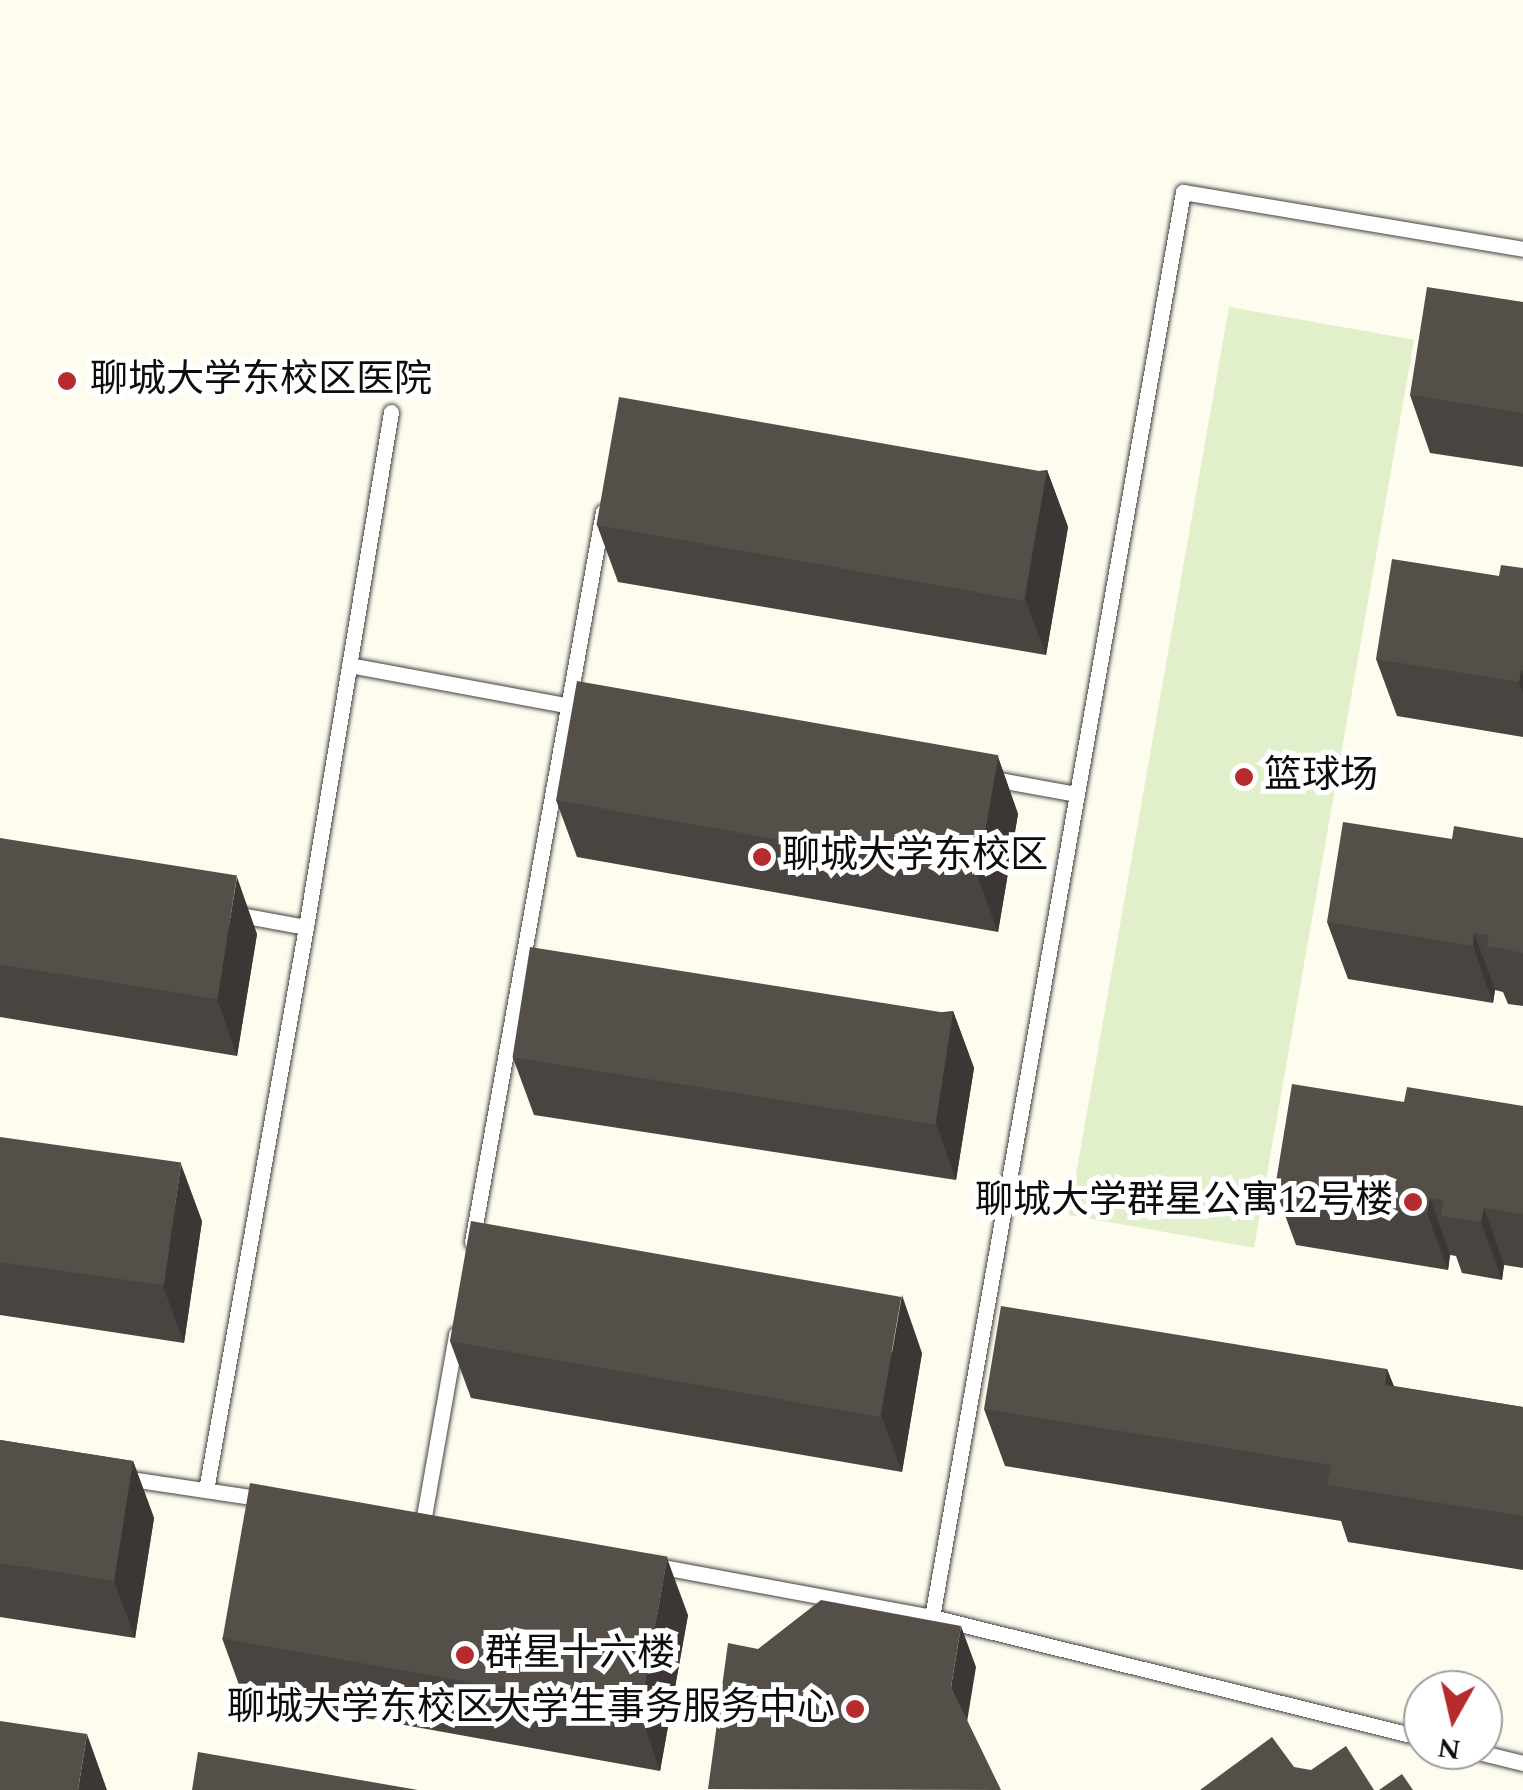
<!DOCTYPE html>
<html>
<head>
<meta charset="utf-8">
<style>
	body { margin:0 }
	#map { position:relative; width:1523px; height:1790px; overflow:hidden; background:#fefcee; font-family:Spectral,"Noto Sans SC",serif }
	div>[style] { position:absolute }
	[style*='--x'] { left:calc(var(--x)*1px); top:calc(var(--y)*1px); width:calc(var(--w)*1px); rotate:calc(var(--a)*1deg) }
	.pitch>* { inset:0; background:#e1efca; transform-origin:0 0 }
	.roads { filter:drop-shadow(0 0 2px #404040) drop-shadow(0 0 2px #404040) }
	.service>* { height:15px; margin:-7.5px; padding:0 7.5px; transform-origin:7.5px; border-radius:7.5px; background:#fff }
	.wall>* { inset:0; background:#494440 }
	.shaded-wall>* { inset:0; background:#3c3734 }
	.building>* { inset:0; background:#554f4a; transform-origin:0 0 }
	.dots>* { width:28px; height:28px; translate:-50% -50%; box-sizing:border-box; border:5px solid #fff; border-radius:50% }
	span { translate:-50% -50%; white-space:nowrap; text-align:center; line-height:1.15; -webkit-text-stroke:10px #fff; paint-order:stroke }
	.poi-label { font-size:38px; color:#0d0d0d }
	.left { translate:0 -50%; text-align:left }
	.right { translate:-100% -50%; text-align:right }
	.north { position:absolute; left:1403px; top:1670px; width:100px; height:100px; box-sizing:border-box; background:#fff; border:2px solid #9e9e9e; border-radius:50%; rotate:188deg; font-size:28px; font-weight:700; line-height:40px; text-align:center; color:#0d0d0d }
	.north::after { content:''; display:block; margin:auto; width:35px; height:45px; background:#b62b2c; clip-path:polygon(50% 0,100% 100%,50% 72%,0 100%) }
</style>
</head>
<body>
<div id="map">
	<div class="pitch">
		<i style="left:1229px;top:307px;width:188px;height:922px;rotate:10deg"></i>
	</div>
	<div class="roads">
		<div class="service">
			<i style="--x:349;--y:665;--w:231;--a:10.5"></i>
			<i style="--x:988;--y:778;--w:90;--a:10.2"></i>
			<i style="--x:235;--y:914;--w:72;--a:10.4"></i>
			<i style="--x:306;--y:927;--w:522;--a:-80.63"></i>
			<i style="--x:472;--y:1242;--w:742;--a:-79.83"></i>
			<i style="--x:124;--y:1478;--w:142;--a:8.5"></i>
			<i style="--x:206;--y:1490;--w:572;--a:-79.93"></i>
			<i style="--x:423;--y:1522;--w:191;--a:-80"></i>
			<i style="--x:652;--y:1565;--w:285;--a:10.5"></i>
			<i style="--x:932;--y:1617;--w:506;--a:13.84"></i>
			<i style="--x:932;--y:1617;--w:1447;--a:-80.01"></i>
			<i style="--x:1183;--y:192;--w:345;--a:9.5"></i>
			<i style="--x:1470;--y:1750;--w:55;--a:13.8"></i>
		</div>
	</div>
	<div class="wall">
		<i style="clip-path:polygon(1523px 302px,1523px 467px,1430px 453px,1410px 395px)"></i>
		<i style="clip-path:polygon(1047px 470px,1068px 527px,1046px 655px,618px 582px,597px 525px)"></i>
		<i style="clip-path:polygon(1523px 568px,1523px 737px,1397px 716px,1376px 659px,1499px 576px)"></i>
		<i style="clip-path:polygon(998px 757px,1018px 814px,998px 932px,577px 857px,556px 800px)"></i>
		<i style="clip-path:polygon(0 838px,257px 934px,237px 1056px,0 1017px)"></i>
		<i style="clip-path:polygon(1523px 838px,1523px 1006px,1508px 1004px,1503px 992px,1495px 990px,1493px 1003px,1348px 979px,1327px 922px,1452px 839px)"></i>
		<i style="clip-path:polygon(953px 1011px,974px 1068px,956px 1180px,534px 1115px,513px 1058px)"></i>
		<i style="clip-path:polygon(1404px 1102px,1523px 1106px,1523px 1268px,1504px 1265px,1502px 1280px,1462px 1273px,1456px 1256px,1450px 1255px,1448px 1270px,1296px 1245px,1275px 1188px)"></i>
		<i style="clip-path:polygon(0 1137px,202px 1221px,184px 1343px,0 1315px)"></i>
		<i style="clip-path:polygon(450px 1341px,922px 1353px,902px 1472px,471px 1398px)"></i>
		<i style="clip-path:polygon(1387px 1369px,1394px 1386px,1523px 1407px,1523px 1570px,1348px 1542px,1341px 1521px,1005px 1466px,984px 1409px)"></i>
		<i style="clip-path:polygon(0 1440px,133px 1461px,154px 1518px,135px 1638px,0 1617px)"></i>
		<i style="clip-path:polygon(688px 1615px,660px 1771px,243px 1696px,222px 1638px)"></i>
	</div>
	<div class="shaded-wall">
		<i style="clip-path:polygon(1047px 470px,1068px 527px,1046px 655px,1025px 598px)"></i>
		<i style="clip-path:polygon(1521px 670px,1523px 676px,1523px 693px,1519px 682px)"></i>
		<i style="clip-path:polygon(998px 757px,1018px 814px,998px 932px,977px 875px)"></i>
		<i style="clip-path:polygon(237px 877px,257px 934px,237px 1056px,217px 999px)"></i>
		<i style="clip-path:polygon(1474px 933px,1495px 990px,1493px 1003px,1473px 946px)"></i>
		<i style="clip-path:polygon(953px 1011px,974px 1068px,956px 1180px,936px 1123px)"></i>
		<i style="clip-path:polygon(181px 1164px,202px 1221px,184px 1343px,163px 1286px)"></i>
		<i style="clip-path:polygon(1430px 1198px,1450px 1255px,1448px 1270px,1427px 1213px)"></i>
		<i style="clip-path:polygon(1484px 1208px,1504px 1265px,1502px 1280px,1481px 1222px)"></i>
		<i style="clip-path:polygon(902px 1295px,922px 1353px,902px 1472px,881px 1415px)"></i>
		<i style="clip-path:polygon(1387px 1369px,1408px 1426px,1385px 1385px)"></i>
		<i style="clip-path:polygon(133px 1461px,154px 1518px,135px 1638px,114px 1581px)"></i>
		<i style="clip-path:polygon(667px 1558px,688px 1615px,660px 1771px,640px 1713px)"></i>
		<i style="clip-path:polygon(961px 1626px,976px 1667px,966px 1728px,951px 1687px)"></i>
		<i style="clip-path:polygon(87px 1734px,107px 1790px,78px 1790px)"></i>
	</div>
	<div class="building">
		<i style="clip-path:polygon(1427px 287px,1523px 302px,1523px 413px,1410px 395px)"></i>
		<i style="left:619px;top:397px;width:434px;height:130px;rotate:10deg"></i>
		<i style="clip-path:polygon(1392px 559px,1499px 576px,1501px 565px,1523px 568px,1523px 670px,1521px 670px,1519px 682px,1376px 659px)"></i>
		<i style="left:577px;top:681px;width:428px;height:121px;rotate:10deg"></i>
		<i style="clip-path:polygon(1343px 822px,1452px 839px,1454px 826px,1523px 838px,1523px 953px,1487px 946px,1489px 935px,1474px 933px,1473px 946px,1327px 922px)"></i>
		<i style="left:0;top:838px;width:240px;height:125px;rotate:9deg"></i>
		<i style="left:530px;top:947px;width:428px;height:112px;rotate:9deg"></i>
		<i style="clip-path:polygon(1292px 1084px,1404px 1102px,1407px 1087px,1523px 1106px,1523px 1214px,1484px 1208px,1481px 1222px,1441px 1216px,1444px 1200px,1430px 1198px,1427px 1213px,1275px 1188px)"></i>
		<i style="left:0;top:1137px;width:183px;height:124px;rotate:8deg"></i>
		<i style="left:471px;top:1221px;width:437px;height:122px;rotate:10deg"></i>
		<i style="clip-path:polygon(1001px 1306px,1387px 1369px,1385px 1385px,1523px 1407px,1523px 1516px,1327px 1485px,1331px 1465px,984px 1409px)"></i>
		<i style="clip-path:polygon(0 1440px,133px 1461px,114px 1581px,0 1563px)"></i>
		<i style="left:250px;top:1483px;width:424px;height:158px;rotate:10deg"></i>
		<i style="clip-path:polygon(821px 1600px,961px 1626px,951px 1687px,1001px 1790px,708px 1789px,728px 1643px,758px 1649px)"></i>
		<i style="clip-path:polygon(0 1721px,87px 1734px,78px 1790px,0 1790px)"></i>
		<i style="clip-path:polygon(1272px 1737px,1294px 1767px,1311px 1770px,1346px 1746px,1374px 1790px,1200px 1790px)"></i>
		<i style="clip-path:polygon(198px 1752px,418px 1790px,192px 1790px)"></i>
		<i style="clip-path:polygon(1402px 1774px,1413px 1790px,1379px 1790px)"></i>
	</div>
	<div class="dots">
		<i style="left:67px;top:381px;background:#b62b2c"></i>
		<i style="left:1244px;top:777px;background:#b62b2c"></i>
		<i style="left:762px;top:857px;background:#b62b2c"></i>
		<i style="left:1413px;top:1202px;background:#b62b2c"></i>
		<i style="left:465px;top:1655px;background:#b62b2c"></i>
		<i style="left:855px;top:1709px;background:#b62b2c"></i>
	</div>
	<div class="poi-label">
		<span class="left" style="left:90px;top:381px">聊城大学东校区医院</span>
		<span class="left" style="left:1264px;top:777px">篮球场</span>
		<span class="left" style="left:782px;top:857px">聊城大学东校区</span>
		<span class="right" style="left:1393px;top:1202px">聊城大学群星公寓12号楼</span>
		<span class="left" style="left:485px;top:1655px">群星十六楼</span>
		<span class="right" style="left:835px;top:1709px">聊城大学东校区大学生事务服务中心</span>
	</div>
	<div class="north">N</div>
</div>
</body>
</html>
